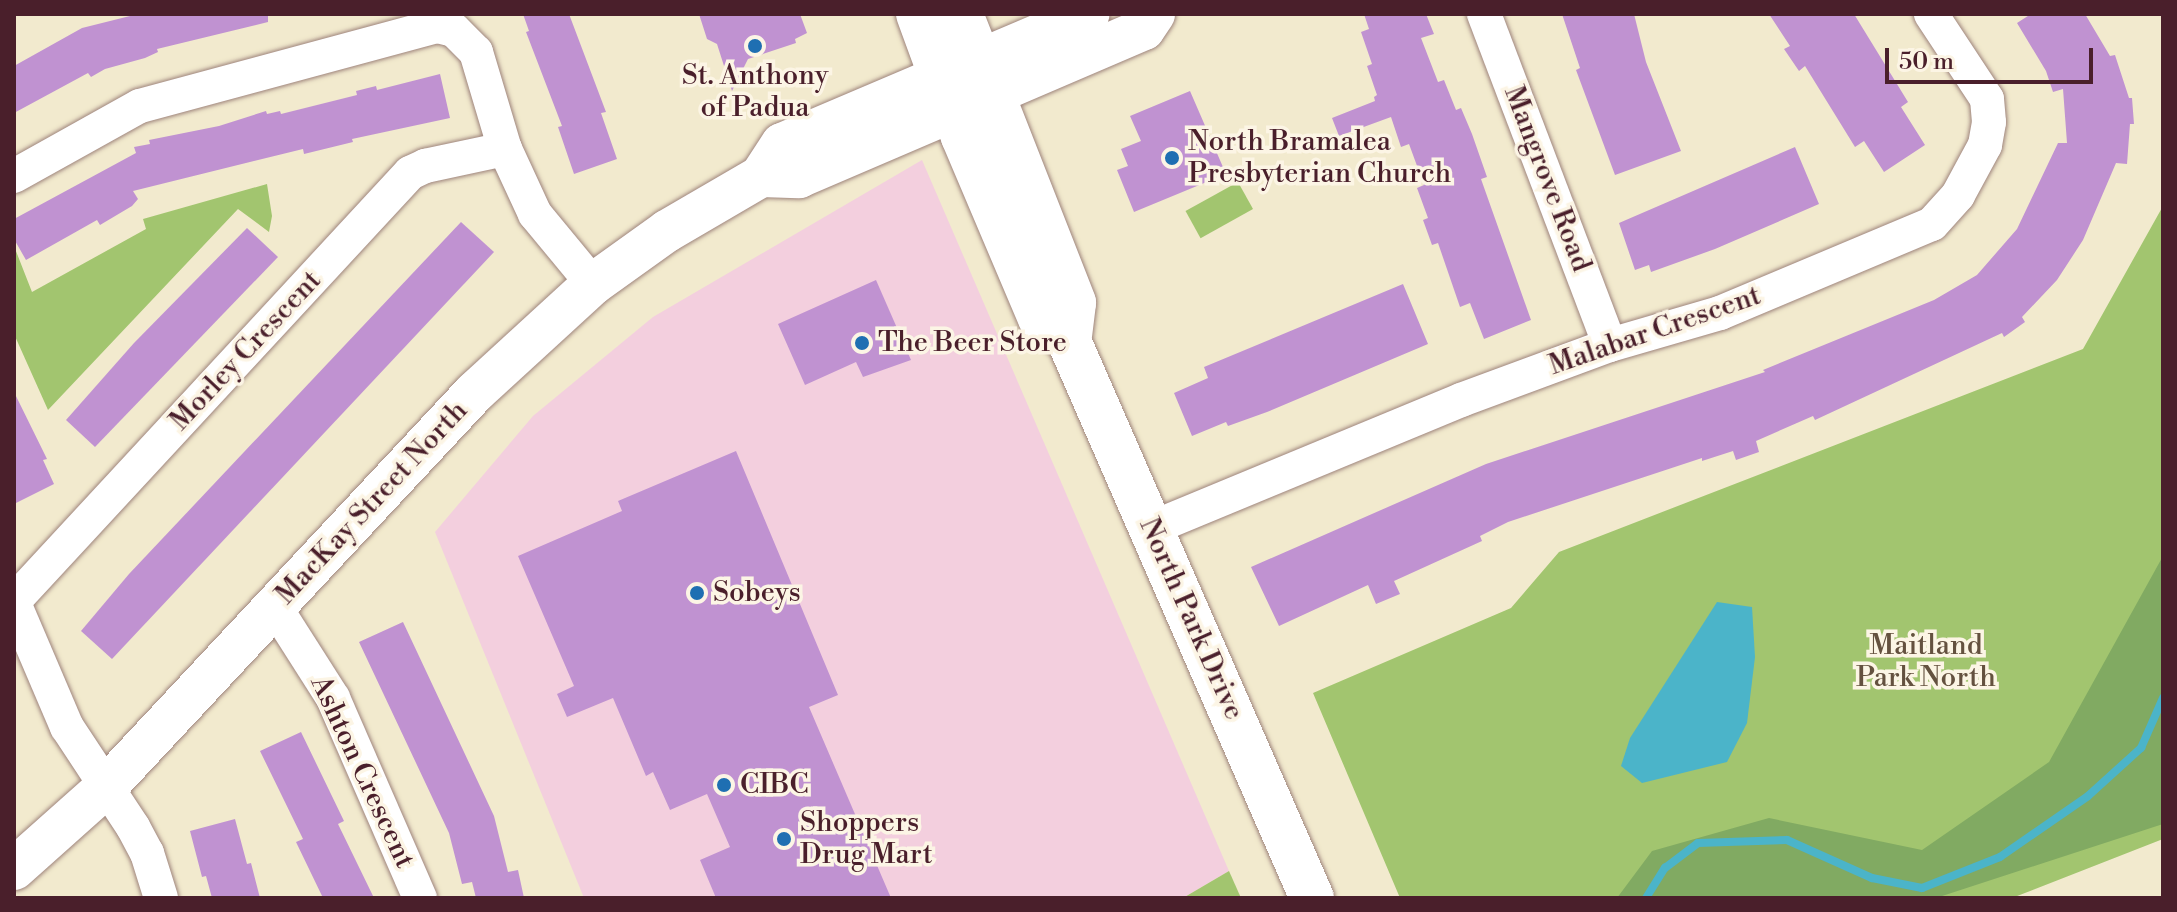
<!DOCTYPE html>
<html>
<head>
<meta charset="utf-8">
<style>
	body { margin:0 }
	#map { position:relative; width:2177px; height:912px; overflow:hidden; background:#f2eace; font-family:"Libre Bodoni",serif }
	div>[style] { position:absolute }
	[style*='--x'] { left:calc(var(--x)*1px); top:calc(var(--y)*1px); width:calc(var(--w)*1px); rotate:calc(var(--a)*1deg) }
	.built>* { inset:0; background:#f3cfde }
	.green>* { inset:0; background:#a2c56f; transform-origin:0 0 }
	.forest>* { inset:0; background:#81aa62 }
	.water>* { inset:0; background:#4bb4c9 }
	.stream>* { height:8px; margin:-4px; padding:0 4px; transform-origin:4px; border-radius:4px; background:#4bb4c9 }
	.building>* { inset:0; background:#c092d1 }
	.roads { filter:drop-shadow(0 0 2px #9e847c) drop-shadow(0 0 2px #9e847c) }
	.minor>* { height:34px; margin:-17px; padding:0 17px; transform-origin:17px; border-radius:17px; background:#fff }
	.tertiary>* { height:42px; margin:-21px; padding:0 21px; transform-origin:21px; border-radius:21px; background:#fff }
	.secondary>* { height:44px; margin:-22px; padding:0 22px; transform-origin:22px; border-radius:22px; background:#fff }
	.dots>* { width:22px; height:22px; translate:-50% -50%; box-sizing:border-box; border:4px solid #fcf5e5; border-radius:50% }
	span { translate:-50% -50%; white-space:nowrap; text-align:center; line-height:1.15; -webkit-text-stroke:7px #fcf5e5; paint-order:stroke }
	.poi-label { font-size:28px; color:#4a1f2b }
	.left { translate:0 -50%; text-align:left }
	.street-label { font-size:28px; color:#4a1f2b }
	.park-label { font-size:28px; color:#64513f }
	.frame { position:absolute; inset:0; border:16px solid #4a1f2b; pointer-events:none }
	.scale { position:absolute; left:1885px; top:48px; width:208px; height:36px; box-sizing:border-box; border:4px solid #4a1f2b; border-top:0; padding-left:10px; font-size:24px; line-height:28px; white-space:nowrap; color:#4a1f2b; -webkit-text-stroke:6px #fcf5e5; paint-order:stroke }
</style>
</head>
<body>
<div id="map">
	<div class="built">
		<i style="clip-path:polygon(922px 160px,1229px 871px,1183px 898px,584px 898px,435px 532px,533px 416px,653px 317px)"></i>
	</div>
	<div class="green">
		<i style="left:1238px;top:182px;width:31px;height:60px;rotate:61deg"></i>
		<i style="clip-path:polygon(267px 184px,272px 216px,269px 232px,238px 209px,48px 410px,14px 334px,14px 246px,32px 292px,146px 229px,143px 219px)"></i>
		<i style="clip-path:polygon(2163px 206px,2163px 839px,2012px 898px,1400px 898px,1313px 693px,1511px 608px,1559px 552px,2083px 349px)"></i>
		<i style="clip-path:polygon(1229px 871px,1241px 898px,1183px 898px)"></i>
	</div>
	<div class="forest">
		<i style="clip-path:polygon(2163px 556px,2163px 824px,1936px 898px,1617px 898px,1652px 851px,1769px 818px,1922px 850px,2049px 762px)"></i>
	</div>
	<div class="water">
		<i style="clip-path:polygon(1717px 602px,1752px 607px,1755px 657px,1747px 723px,1727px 762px,1642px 783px,1621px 766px,1630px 738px)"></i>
	</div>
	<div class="stream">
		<i style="--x:1646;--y:898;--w:36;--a:-58"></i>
		<i style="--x:1665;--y:868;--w:41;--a:-37.1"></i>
		<i style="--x:1698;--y:843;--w:89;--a:-1.9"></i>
		<i style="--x:1787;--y:840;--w:93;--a:24.1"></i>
		<i style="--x:1872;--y:878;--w:51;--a:11.3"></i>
		<i style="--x:1922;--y:888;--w:84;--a:-21.7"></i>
		<i style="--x:2000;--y:857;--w:107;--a:-34.7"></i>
		<i style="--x:2088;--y:796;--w:72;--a:-42.2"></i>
		<i style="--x:2141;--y:748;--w:55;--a:-66.3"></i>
	</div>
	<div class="building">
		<i style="clip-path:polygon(138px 14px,268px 14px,268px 22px,157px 49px,158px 52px,145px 58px,105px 69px,91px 77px,88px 73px,14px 113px,14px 66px,82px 28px)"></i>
		<i style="clip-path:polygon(523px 14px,569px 14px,606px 112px,601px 113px,617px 159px,574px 174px,558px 127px,562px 126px,526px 32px,529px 31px)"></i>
		<i style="clip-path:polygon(699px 14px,800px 14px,807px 33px,795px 39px,796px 43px,748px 59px,732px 91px,717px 44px,707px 39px)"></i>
		<i style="clip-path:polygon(1364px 14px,1426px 14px,1434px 34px,1421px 38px,1438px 82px,1444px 80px,1456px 110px,1461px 108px,1472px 134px,1487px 177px,1481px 179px,1531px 320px,1484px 339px,1470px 303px,1460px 307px,1438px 243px,1432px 245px,1423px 220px,1428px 218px,1417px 188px,1424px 185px,1409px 144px,1401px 147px,1391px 117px,1339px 136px,1332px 118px,1375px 101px,1374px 97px,1377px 95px,1367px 66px,1372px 64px,1361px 32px,1369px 29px)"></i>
		<i style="clip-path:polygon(1562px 14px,1634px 14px,1646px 62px,1681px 151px,1615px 175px,1576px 70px,1580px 68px)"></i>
		<i style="clip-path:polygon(1769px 14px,1854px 14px,1908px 102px,1901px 107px,1925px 145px,1884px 172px,1864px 141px,1855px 147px,1805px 66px,1799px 71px,1784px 49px,1790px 46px)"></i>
		<i style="clip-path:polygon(2031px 14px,2085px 14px,2110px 56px,2115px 55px,2129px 98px,2132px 98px,2134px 124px,2130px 124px,2127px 164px,2116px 163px,2083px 240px,2057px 280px,2022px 317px,2025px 322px,2004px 337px,2002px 333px,1815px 420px,1813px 416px,1756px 441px,1759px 452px,1736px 460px,1733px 451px,1702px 461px,1702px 458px,1508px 522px,1480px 536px,1482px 541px,1394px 581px,1400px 594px,1376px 604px,1368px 585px,1279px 626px,1251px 567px,1486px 464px,1765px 372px,1763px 370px,1934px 300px,1977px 275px,2017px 229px,2058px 143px,2067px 143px,2063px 89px,2053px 92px,2046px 71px,2017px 23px)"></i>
		<i style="clip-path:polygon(440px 74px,450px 118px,352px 139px,353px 142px,304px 154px,303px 149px,133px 191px,138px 199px,132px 206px,100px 225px,97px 220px,26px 260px,14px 239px,14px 219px,136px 153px,134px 147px,150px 144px,149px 140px,219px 126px,266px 111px,267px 114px,280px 111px,281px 114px,357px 95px,356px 91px,376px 86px,377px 90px)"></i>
		<i style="clip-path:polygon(1190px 91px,1226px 174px,1134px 212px,1117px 170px,1128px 166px,1121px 149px,1141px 141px,1130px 116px)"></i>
		<i style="clip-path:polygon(1795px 147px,1819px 204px,1715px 249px,1651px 272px,1649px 265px,1635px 270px,1619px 223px)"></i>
		<i style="clip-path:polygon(461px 222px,494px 252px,112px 659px,81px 631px,129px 574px)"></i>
		<i style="clip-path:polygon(247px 228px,278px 257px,95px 447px,66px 420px,134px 343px)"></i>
		<i style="clip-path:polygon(876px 280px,911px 360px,863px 377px,856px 362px,805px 385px,778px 324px)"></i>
		<i style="clip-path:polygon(1403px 284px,1428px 344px,1267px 412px,1228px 426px,1226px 422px,1192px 436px,1174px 393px,1208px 378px,1204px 367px)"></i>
		<i style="clip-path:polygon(14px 392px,47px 459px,43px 460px,54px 484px,14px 504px)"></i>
		<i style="clip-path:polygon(736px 451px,838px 695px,809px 707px,891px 898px,716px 898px,700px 860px,730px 847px,707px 794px,670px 810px,653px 772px,646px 776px,613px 698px,567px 717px,557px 694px,574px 686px,518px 556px,622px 511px,618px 501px)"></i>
		<i style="clip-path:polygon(403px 622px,494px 816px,508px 872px,518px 870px,524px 898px,476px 898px,472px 882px,462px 884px,449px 833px,359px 642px)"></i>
		<i style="clip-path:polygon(301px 732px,344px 821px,338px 824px,374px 898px,323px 898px,296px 842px,303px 839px,260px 751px)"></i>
		<i style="clip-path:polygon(235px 819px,247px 864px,251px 863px,260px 898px,212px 898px,206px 876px,202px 877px,190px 831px)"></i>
	</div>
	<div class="roads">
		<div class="minor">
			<i style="--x:1484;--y:14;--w:354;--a:69.2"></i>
			<i style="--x:14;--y:176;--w:144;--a:-29.1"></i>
			<i style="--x:140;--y:106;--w:308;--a:-15.1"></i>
			<i style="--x:437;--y:26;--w:17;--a:13"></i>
			<i style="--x:454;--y:30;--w:31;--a:45"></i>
			<i style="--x:476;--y:52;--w:101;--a:73.4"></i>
			<i style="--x:505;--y:149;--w:72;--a:65.2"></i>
			<i style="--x:535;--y:214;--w:91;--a:50.4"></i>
			<i style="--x:1152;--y:528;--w:334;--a:-22.5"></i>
			<i style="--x:1461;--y:400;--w:159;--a:-20.3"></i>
			<i style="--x:1610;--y:345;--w:115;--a:-16.2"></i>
			<i style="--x:1720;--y:313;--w:230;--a:-22.8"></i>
			<i style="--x:1932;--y:224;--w:39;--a:-48"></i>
			<i style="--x:1958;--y:195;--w:57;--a:-61.6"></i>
			<i style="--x:1985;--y:145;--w:23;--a:-80"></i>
			<i style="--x:1989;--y:122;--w:23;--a:-95"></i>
			<i style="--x:1987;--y:99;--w:102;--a:-123.4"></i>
			<i style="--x:14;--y:601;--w:583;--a:-47.22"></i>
			<i style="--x:410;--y:173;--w:17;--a:-25"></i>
			<i style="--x:425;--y:166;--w:82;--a:-12"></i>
			<i style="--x:14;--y:603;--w:135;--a:66.9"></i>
			<i style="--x:67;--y:727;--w:120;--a:56.6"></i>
			<i style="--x:133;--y:827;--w:30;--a:62"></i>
			<i style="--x:147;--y:853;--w:47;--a:72.7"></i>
			<i style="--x:275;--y:607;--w:108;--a:57.5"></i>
			<i style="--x:333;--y:698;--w:218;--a:66.5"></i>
		</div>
		<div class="tertiary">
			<i style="--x:761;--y:176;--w:38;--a:2"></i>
			<i style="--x:799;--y:177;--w:375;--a:-23.2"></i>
			<i style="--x:1144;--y:29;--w:18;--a:-56"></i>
			<i style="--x:14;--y:869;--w:123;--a:-41.7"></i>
			<i style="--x:106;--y:787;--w:541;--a:-46.95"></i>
			<i style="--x:475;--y:392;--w:160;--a:-42.5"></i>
			<i style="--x:593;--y:284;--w:91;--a:-35.6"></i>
			<i style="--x:667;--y:231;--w:109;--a:-30.3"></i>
			<i style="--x:761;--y:176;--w:38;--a:-57"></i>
			<i style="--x:782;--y:144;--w:333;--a:-23"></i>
		</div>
		<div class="secondary">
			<i style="--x:918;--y:14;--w:131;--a:69.9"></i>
			<i style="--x:963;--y:137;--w:197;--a:67"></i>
			<i style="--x:1040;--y:318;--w:37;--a:38"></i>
			<i style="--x:1069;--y:341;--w:608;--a:66.43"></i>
			<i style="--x:961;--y:14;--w:310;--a:68.6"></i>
			<i style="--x:1074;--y:303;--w:38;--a:97"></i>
		</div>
	</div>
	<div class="dots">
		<i style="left:755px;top:46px;background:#1f6fb2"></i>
		<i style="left:1172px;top:158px;background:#1f6fb2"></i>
		<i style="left:862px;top:343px;background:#1f6fb2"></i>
		<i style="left:697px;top:593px;background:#1f6fb2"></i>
		<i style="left:724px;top:785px;background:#1f6fb2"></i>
		<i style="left:784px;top:839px;background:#1f6fb2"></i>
	</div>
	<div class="poi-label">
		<span style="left:755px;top:92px">St. Anthony<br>of Padua</span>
		<span class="left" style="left:1188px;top:158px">North Bramalea<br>Presbyterian Church</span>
		<span class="left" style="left:878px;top:343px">The Beer Store</span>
		<span class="left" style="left:713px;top:593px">Sobeys</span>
		<span class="left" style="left:740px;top:785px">CIBC</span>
		<span class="left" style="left:800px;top:839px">Shoppers<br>Drug Mart</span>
	</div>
	<div class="street-label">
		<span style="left:1547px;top:179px;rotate:69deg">Mangrove Road</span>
		<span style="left:1655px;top:331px;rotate:-19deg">Malabar Crescent</span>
		<span style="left:246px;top:351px;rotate:-47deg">Morley Crescent</span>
		<span style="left:372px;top:503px;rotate:-47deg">MacKay Street North</span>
		<span style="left:1191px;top:619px;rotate:66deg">North Park Drive</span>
		<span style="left:362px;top:772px;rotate:65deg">Ashton Crescent</span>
	</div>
	<div class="park-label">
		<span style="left:1926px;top:662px">Maitland<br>Park North</span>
	</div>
	<div class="frame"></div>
	<div class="scale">50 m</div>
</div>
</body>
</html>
